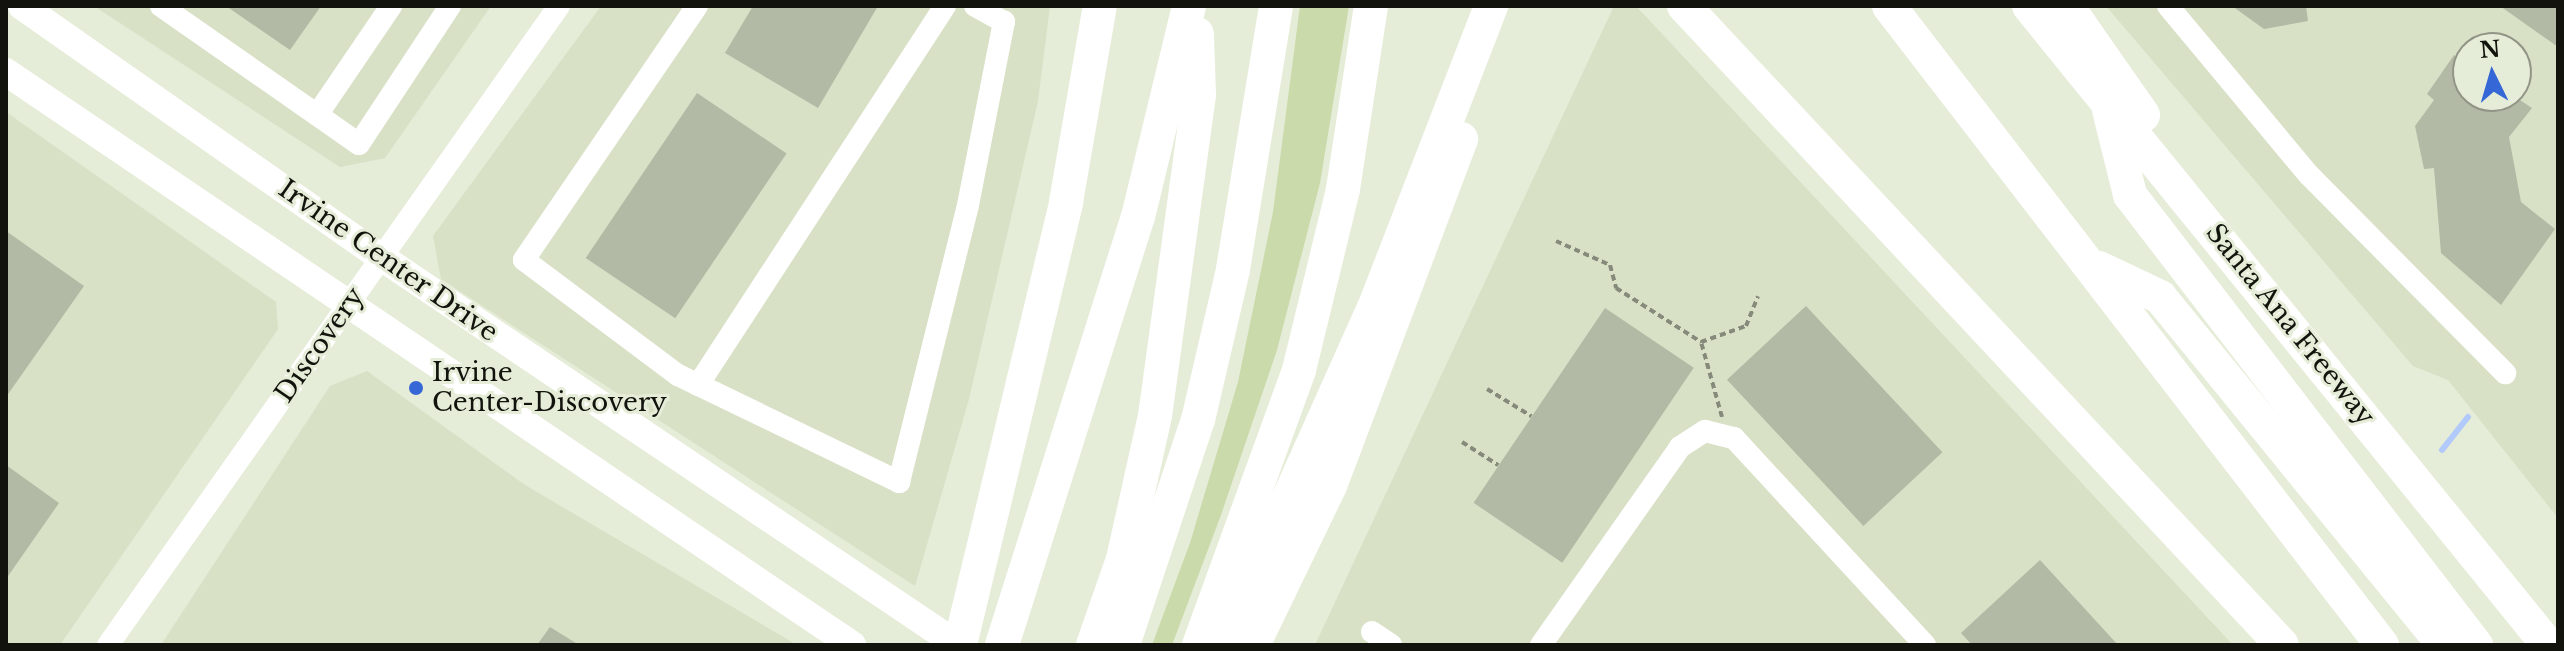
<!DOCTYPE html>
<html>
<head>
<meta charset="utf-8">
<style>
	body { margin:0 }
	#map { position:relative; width:2564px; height:651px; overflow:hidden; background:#e5ecd7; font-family:"Libre Baskerville",serif }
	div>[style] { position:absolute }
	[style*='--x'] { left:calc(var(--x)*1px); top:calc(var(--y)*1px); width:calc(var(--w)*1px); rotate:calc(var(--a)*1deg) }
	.built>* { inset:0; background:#d8e1c6 }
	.green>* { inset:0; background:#cadaaa }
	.stream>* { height:6px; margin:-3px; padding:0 3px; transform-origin:3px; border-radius:3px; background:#b1cafb }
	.building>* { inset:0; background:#b2b9a5; transform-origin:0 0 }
	.path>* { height:4px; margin-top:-2px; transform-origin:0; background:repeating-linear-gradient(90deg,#858a7b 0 6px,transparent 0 10px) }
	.minor>* { height:22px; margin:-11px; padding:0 11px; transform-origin:11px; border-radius:11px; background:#fff }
	.major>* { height:28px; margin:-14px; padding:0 14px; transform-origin:14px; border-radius:14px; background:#fff }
	.highway>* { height:34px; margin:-17px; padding:0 17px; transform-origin:17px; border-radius:17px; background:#fff }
	.dots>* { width:22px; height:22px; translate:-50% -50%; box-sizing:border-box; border:4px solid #e5ecd7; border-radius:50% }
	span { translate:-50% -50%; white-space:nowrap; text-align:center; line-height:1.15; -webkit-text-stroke:6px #e5ecd7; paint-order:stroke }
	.street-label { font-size:26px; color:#11130c }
	.poi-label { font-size:26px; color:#11130c }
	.left { translate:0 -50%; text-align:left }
	.frame { position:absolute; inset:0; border:8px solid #11130c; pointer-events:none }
	.north { position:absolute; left:2452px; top:32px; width:80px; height:80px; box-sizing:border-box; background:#e5ecd7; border:2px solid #909586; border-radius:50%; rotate:355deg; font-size:22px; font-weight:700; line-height:32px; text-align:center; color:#11130c }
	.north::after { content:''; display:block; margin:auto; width:28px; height:36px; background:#3667d6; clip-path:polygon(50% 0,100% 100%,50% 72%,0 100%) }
</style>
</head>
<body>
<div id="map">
	<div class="built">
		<i style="clip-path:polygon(94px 6px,491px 6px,385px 158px,340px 167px)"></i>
		<i style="clip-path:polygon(601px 6px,1050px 6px,1038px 101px,969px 399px,915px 586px,441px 279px,433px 236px)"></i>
		<i style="clip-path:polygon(1614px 6px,1636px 6px,2233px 645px,1315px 645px)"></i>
		<i style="clip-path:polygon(evenodd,2106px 6px,2558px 6px,2558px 518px,2448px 380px,2413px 366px,2106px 6px,2468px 48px,2516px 48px,2516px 96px,2468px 96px,2468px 48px)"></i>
		<i style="clip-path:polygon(6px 112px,276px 302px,278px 329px,60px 645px,6px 645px)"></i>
		<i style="clip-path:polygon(367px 371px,525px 485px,797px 645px,161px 645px,330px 386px)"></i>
	</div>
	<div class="green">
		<i style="clip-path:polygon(1300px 6px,1349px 6px,1320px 183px,1277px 350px,1221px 515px,1172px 645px,1152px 645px,1190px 543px,1238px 382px,1273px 212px)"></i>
	</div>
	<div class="stream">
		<i style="--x:2442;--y:450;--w:42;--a:-51.8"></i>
	</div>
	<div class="building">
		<i style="clip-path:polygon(226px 6px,321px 6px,290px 50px)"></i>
		<i style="clip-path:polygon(753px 6px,878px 6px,818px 108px,725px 53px)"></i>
		<i style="clip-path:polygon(2232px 6px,2306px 6px,2308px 21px,2264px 29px)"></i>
		<i style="clip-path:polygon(2500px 6px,2558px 6px,2558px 47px)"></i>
		<i style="clip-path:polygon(2454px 55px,2468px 64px,2468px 96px,2514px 96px,2532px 108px,2509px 137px,2521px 202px,2555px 229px,2501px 305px,2441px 253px,2434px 168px,2424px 169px,2415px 126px,2434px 100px,2427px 94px)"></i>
		<i style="left:697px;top:93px;width:108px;height:199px;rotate:34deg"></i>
		<i style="clip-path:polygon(6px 231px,84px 286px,6px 397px)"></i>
		<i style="left:1806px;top:306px;width:200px;height:108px;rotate:47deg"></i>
		<i style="left:1605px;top:308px;width:107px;height:235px;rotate:34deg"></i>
		<i style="clip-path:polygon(6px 465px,59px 503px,6px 579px)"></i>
		<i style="clip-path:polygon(2040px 560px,2118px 645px,1972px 645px,1961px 633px)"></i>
		<i style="clip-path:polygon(550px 627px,579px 645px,537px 645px)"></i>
	</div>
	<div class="path">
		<i style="--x:1556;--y:241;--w:59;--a:24"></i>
		<i style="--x:1610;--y:265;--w:24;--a:75"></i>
		<i style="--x:1616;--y:288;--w:101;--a:32.4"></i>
		<i style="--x:1487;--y:389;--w:52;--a:31.5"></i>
		<i style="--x:1722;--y:417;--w:78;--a:-105.6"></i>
		<i style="--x:1701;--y:342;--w:48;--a:-19.6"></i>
		<i style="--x:1746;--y:326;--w:32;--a:-68"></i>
		<i style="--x:1462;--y:442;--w:43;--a:32.6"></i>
	</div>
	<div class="minor">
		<i style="--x:161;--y:6;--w:241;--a:34.9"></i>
		<i style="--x:359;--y:144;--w:165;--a:-56.6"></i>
		<i style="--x:697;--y:6;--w:307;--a:124.3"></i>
		<i style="--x:524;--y:260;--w:192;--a:36.8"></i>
		<i style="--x:678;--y:375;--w:246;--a:25.8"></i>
		<i style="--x:899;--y:482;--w:285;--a:-76"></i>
		<i style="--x:968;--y:205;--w:187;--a:-78.9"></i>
		<i style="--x:1004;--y:22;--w:33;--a:-151"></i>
		<i style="--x:2168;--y:6;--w:220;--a:50.2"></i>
		<i style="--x:2309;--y:175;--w:279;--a:45.3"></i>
		<i style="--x:317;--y:115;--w:132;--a:-55.8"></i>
		<i style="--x:698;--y:385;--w:452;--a:-56.9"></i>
		<i style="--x:1372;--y:632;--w:23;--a:34"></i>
		<i style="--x:108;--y:645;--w:782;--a:-54.79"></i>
		<i style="--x:1541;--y:645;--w:242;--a:-54.9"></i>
		<i style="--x:1680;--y:447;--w:30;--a:-33"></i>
		<i style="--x:1705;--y:431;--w:30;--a:14"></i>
		<i style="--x:1734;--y:438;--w:282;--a:47.3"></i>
	</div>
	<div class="major">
		<i style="--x:22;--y:6;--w:438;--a:35"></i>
		<i style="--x:381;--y:257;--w:695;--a:33.92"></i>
		<i style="--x:6;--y:72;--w:1022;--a:34.11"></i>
	</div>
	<div class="highway">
		<i style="--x:1684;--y:6;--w:875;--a:46.9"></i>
		<i style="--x:1889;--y:6;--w:807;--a:52.35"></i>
		<i style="--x:2029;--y:6;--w:823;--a:50.92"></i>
		<i style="--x:2067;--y:6;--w:133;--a:55.1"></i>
		<i style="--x:2109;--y:110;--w:88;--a:76.1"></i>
		<i style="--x:2130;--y:195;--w:568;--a:52.44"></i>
		<i style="--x:2099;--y:268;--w:68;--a:25.4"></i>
		<i style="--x:2160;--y:297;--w:449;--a:50.8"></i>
		<i style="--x:960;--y:645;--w:456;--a:-76.5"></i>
		<i style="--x:1066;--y:202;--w:199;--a:-80.2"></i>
		<i style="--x:1002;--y:645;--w:449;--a:-72.4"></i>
		<i style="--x:1138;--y:217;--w:217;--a:-76.4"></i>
		<i style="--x:1093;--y:645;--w:91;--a:-70.8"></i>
		<i style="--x:1123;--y:559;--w:147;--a:-77.4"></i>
		<i style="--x:1155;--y:416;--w:324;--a:-82.2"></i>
		<i style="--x:1199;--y:95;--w:61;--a:-91.9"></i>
		<i style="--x:1123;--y:645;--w:237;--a:-71.6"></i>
		<i style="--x:1198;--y:420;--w:155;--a:-76.9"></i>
		<i style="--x:1233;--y:269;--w:266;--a:-80.7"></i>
		<i style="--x:1199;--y:645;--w:293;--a:-70"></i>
		<i style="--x:1299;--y:370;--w:186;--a:-76.3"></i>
		<i style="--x:1343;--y:189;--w:185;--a:-81.3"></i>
		<i style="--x:1223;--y:645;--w:369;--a:-65.9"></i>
		<i style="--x:1374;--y:308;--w:324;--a:-68.8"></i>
		<i style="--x:1253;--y:645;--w:177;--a:-64.2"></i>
		<i style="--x:1330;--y:486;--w:371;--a:-69.3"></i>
	</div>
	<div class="dots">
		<i style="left:416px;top:388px;background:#3667d6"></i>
	</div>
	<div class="street-label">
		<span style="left:388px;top:261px;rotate:35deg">Irvine Center Drive</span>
		<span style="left:2290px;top:325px;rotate:51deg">Santa Ana Freeway</span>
		<span style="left:320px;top:345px;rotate:-55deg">Discovery</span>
	</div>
	<div class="poi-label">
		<span class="left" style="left:432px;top:388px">Irvine<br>Center-Discovery</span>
	</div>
	<div class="frame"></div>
	<div class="north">N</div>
</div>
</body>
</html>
